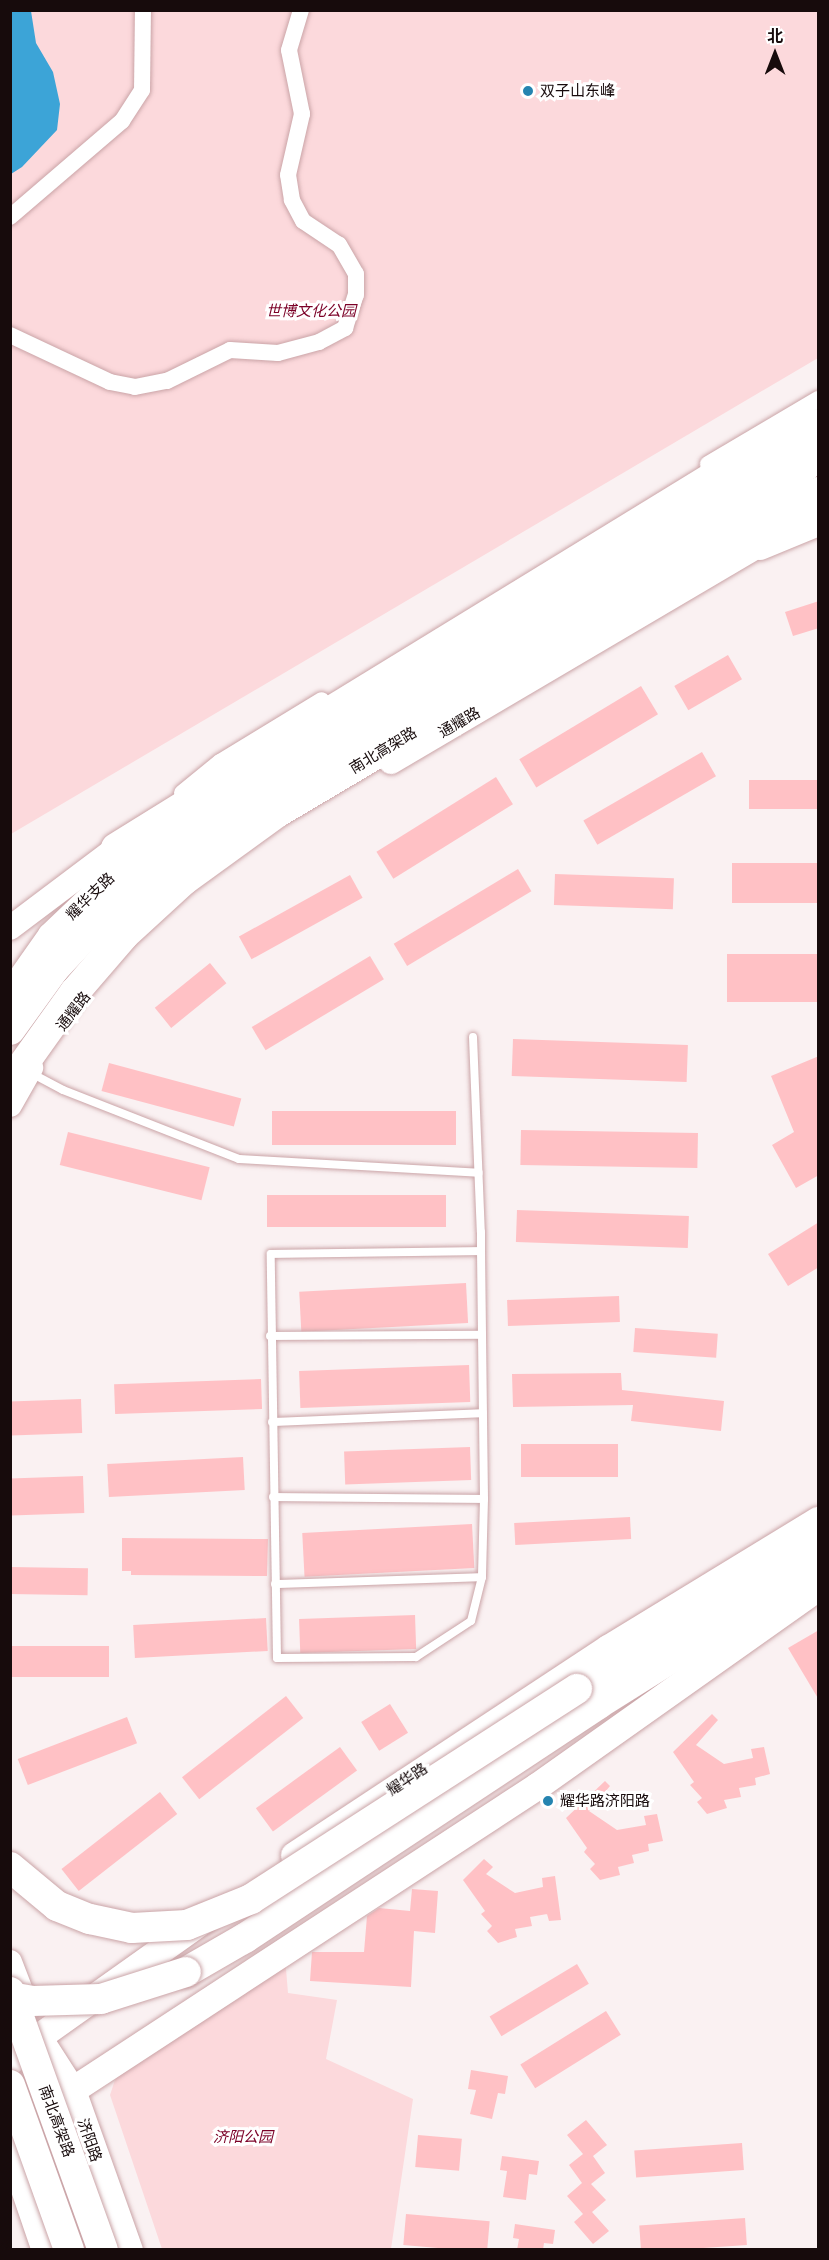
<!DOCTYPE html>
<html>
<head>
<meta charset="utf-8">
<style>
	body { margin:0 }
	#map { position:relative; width:829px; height:2260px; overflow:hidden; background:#faf1f2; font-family:"Libre Baskerville","Noto Sans SC",serif }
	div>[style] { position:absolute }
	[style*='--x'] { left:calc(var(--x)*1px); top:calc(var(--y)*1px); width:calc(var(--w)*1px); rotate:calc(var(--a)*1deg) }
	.green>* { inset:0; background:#fcd9dc }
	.water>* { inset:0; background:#3ca4d7 }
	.building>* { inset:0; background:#ffc1c5; transform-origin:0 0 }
	.roads { filter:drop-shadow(0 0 2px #caa4a7) drop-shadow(0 0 2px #caa4a7) }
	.lane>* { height:8px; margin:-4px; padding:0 4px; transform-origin:4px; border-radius:4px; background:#fff }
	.street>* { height:16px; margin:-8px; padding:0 8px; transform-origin:8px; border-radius:8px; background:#fff }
	.secondary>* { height:24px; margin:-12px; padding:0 12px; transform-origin:12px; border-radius:12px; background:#fff }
	.primary>* { height:27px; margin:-13.5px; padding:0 13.5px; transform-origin:13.5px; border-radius:13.5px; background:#fff }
	.highway>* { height:30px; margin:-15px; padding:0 15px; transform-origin:15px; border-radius:15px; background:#fff }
	.bridges { filter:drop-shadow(0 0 2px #caa4a7) drop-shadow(0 0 2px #caa4a7) }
	.highway-bridge>* { height:30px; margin:-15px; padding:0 15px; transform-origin:15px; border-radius:15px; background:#fff }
	.dots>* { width:16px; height:16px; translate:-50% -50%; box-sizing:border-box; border:3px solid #fff; border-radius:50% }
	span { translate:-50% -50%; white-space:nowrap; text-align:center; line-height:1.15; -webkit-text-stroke:6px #fff; paint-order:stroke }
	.poi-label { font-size:15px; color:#170b0c }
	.left { translate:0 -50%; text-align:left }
	.park-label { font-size:15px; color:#7b0027; font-style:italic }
	.street-label { font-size:15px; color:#170b0c }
	.frame { position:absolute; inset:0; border:12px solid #170b0c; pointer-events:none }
	.north { position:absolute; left:745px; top:24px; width:60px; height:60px; -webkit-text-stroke:4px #fff; paint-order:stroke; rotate:0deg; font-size:16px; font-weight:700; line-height:24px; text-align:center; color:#170b0c }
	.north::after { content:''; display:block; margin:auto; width:21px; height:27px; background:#170b0c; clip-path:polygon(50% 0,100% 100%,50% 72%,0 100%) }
</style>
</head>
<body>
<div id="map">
	<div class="green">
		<i style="clip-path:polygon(10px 11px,818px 11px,818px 358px,11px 834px)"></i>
		<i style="clip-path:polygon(285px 1957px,288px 1993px,337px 2000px,326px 2059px,413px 2099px,391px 2249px,162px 2249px,110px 2095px,116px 2077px)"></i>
	</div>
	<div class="water">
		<i style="clip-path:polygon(11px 10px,31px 11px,36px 43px,53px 72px,60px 104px,57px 130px,22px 167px,11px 174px)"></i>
	</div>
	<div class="building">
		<i style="clip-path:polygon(819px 601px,819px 628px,793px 636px,785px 612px)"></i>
		<i style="left:728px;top:655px;width:28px;height:62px;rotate:60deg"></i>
		<i style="left:641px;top:686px;width:33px;height:142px;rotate:59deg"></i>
		<i style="left:702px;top:752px;width:28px;height:137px;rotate:60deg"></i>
		<i style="left:496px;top:777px;width:32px;height:141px;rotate:58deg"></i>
		<i style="left:819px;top:780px;width:29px;height:70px;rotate:90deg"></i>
		<i style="left:819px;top:863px;width:40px;height:87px;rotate:90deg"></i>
		<i style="left:518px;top:869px;width:26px;height:145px;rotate:59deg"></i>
		<i style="left:555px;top:874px;width:119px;height:31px;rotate:2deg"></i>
		<i style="left:350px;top:875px;width:26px;height:127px;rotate:61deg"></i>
		<i style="left:819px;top:954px;width:48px;height:92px;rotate:90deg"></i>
		<i style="left:370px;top:956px;width:27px;height:138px;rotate:59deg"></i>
		<i style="left:210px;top:963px;width:26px;height:71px;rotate:51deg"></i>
		<i style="left:513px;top:1039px;width:175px;height:37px;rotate:2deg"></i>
		<i style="clip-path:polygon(819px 1056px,819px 1175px,796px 1188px,772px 1145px,794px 1132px,771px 1076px)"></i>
		<i style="left:109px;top:1063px;width:137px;height:29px;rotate:15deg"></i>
		<i style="left:456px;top:1111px;width:34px;height:184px;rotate:90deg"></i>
		<i style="left:521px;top:1130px;width:177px;height:35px;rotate:1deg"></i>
		<i style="left:68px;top:1132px;width:146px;height:34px;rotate:14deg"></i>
		<i style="left:446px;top:1195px;width:32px;height:179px;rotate:90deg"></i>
		<i style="left:517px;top:1210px;width:172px;height:32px;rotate:2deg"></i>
		<i style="clip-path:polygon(819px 1222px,819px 1267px,788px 1286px,768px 1254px)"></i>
		<i style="left:466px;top:1283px;width:40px;height:167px;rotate:87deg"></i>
		<i style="left:619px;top:1296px;width:26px;height:112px;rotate:88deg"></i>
		<i style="left:635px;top:1328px;width:83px;height:24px;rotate:4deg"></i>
		<i style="left:469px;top:1365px;width:37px;height:170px;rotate:88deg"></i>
		<i style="clip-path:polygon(621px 1373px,622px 1390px,724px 1401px,721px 1431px,631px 1421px,633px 1405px,513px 1407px,512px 1374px)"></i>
		<i style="left:261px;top:1379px;width:30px;height:147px;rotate:88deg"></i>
		<i style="left:81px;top:1399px;width:34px;height:71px;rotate:88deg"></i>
		<i style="left:521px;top:1444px;width:97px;height:33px"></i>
		<i style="left:470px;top:1447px;width:33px;height:126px;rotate:88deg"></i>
		<i style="left:243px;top:1457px;width:33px;height:136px;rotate:87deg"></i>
		<i style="left:83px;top:1476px;width:37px;height:73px;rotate:88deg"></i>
		<i style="left:630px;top:1517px;width:22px;height:116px;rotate:87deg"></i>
		<i style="left:472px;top:1524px;width:44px;height:170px;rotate:87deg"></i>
		<i style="clip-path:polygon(122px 1538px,268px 1539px,267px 1576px,131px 1575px,131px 1571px,122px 1571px)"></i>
		<i style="left:10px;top:1567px;width:78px;height:27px;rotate:1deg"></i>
		<i style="left:415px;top:1615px;width:34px;height:116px;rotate:88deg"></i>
		<i style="left:266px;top:1618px;width:33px;height:133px;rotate:87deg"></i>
		<i style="clip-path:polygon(819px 1630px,819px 1700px,788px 1648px)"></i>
		<i style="left:10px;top:1646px;width:99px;height:31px"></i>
		<i style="left:286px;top:1696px;width:28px;height:132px;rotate:52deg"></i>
		<i style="left:390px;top:1704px;width:34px;height:34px;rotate:58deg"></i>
		<i style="clip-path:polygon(712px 1714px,718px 1720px,696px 1745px,724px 1764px,753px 1758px,751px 1749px,764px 1747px,770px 1774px,755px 1778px,756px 1785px,739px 1788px,741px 1797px,724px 1800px,727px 1808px,707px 1814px,697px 1802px,702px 1798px,690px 1785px,694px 1782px,673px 1752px)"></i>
		<i style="left:127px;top:1717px;width:28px;height:117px;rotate:69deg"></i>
		<i style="left:340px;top:1747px;width:29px;height:104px;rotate:54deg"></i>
		<i style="clip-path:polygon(605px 1781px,610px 1786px,589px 1811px,617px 1830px,646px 1825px,644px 1816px,657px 1814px,663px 1841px,648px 1844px,649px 1851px,632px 1855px,634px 1863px,618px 1867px,620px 1875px,600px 1880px,590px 1869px,595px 1864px,584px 1852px,587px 1848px,566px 1818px)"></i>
		<i style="left:160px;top:1792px;width:28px;height:125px;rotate:52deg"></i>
		<i style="clip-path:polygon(484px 1859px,493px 1867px,486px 1874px,515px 1893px,543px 1887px,542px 1878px,555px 1876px,561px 1920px,549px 1921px,545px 1907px,547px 1914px,530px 1917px,532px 1926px,515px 1929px,517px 1937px,498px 1943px,487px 1931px,492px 1926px,481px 1914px,485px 1911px,463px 1880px)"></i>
		<i style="clip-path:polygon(412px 1889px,438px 1891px,435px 1933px,414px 1931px,411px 1987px,310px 1981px,312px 1952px,364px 1952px,367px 1916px,379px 1908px,410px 1911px)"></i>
		<i style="left:577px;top:1964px;width:23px;height:102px;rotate:59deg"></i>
		<i style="left:606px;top:2011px;width:28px;height:101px;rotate:58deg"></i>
		<i style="clip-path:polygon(471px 2070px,508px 2076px,505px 2094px,498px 2093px,492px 2119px,470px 2114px,476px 2090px,468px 2089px)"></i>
		<i style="clip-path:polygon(586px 2120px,607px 2145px,593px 2156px,605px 2173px,591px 2184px,606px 2200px,592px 2212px,609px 2231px,593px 2244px,574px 2222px,583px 2214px,567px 2196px,582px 2183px,569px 2165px,583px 2154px,567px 2135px)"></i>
		<i style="left:418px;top:2135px;width:44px;height:32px;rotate:5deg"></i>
		<i style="left:742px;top:2143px;width:27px;height:108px;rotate:86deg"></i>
		<i style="clip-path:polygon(502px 2156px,539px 2161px,537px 2175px,529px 2174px,526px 2200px,503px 2197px,507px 2171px,500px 2170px)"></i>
		<i style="left:406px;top:2214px;width:84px;height:31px;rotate:5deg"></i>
		<i style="left:745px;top:2218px;width:27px;height:106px;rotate:86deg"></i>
		<i style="clip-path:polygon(515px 2224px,555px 2230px,553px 2244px,544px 2243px,543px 2250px,517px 2250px,519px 2239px,513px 2238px)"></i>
	</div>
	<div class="roads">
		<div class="lane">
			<i style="--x:473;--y:1037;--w:195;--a:87.7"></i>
			<i style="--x:481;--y:1232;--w:19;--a:90"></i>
			<i style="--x:481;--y:1251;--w:84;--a:89.3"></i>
			<i style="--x:482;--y:1335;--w:164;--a:89.3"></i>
			<i style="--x:484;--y:1499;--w:78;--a:91.5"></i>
			<i style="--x:482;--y:1577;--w:45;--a:104"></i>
			<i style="--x:471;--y:1621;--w:66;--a:146.8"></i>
			<i style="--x:416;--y:1657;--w:139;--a:179.6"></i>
			<i style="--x:277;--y:1658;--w:404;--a:-90.9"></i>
			<i style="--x:271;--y:1254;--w:210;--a:-0.8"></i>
			<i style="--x:31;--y:1073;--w:36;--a:28"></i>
			<i style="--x:63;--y:1090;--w:189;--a:21.4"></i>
			<i style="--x:239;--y:1159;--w:240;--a:3.3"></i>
			<i style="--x:270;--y:1336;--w:212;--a:-0.3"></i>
			<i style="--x:272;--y:1422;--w:211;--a:-2.4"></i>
			<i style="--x:273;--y:1497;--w:211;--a:0.5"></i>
			<i style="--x:275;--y:1584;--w:207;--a:-1.9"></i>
		</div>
		<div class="street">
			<i style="--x:10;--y:217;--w:148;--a:-40.6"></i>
			<i style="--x:122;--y:121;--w:37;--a:-57"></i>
			<i style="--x:142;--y:90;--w:80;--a:-89.3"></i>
			<i style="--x:10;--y:335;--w:110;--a:25.2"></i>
			<i style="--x:110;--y:382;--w:25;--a:11"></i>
			<i style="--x:135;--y:387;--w:33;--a:-11"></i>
			<i style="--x:167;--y:381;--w:70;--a:-26.2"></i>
			<i style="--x:230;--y:350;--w:48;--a:3.6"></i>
			<i style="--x:278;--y:353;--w:42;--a:-15"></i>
			<i style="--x:319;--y:342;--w:30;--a:-28"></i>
			<i style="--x:345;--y:328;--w:35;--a:-72"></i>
			<i style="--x:356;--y:295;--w:21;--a:-90"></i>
			<i style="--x:356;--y:274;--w:34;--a:-120"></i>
			<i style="--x:339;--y:245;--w:43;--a:-146.3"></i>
			<i style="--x:303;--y:221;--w:24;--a:-118"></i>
			<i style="--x:292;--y:200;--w:25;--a:-99"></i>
			<i style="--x:288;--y:175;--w:63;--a:-77.1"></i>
			<i style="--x:302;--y:114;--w:65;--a:-101.5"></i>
			<i style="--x:289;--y:50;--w:42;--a:-73.3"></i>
			<i style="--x:708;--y:464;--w:128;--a:-30.6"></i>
			<i style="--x:182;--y:793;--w:49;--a:-39.2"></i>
			<i style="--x:220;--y:762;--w:119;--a:-31.3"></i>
		</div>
		<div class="secondary">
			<i style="--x:391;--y:762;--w:446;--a:-30.5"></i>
			<i style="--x:10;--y:928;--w:133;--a:-37"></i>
			<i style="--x:10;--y:992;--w:70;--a:-54.9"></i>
			<i style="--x:50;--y:935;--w:94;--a:-43.7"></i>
			<i style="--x:118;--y:870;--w:263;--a:-33.2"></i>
			<i style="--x:338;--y:726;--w:559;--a:-30.79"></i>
			<i style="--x:10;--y:1105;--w:43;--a:-60.4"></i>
			<i style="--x:10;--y:1962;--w:50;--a:69"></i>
		</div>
		<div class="primary">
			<i style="--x:294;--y:1855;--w:376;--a:-33.4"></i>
			<i style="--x:608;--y:1648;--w:246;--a:-31.4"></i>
			<i style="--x:38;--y:2037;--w:63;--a:57.3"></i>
			<i style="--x:72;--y:2090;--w:170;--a:70.4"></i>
			<i style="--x:10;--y:2061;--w:37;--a:-41"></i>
			<i style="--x:38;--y:2037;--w:204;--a:-35.4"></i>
			<i style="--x:30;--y:2112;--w:47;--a:-27.6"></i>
			<i style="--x:72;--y:2090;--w:556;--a:-33.18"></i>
			<i style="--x:537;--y:1786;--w:344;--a:-35.3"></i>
			<i style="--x:10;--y:2148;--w:108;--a:71.1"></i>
		</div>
		<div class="highway">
			<i style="--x:760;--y:545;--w:63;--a:-22.5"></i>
			<i style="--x:190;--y:821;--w:64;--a:-46.3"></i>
			<i style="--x:234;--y:775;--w:116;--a:-33.4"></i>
			<i style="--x:331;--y:711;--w:448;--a:-31.5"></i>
			<i style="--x:713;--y:477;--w:118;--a:-26.8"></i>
			<i style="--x:116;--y:848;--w:102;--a:-31.8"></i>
			<i style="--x:10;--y:1030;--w:75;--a:-54.2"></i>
			<i style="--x:54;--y:969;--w:79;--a:-47"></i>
			<i style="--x:108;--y:911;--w:79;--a:-42.4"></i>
			<i style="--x:166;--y:858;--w:123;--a:-33.7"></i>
			<i style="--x:268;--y:790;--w:642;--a:-31.12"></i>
			<i style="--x:10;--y:1083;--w:112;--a:-54.5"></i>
			<i style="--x:75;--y:992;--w:75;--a:-49.3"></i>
			<i style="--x:124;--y:935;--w:81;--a:-42.5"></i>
			<i style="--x:184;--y:880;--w:116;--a:-35.9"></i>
			<i style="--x:278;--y:812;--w:628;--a:-30.65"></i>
			<i style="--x:577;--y:1689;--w:285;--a:-32.2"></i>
			<i style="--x:186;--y:1972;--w:68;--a:-30"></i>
			<i style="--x:245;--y:1938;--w:424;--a:-33.5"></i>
			<i style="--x:598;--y:1704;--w:260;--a:-32.1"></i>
		</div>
	</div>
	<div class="bridges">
		<div class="highway-bridge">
			<i style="--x:10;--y:1867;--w:61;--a:39.7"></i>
			<i style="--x:57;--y:1906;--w:35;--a:22"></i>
			<i style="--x:90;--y:1919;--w:43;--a:12.1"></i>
			<i style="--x:132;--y:1928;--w:55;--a:-3.1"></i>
			<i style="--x:187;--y:1925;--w:69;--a:-22.1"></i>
			<i style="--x:251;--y:1899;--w:388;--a:-32.8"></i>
			<i style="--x:10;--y:1992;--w:274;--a:70.2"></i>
			<i style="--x:10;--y:1997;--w:22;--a:10"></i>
			<i style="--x:32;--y:2001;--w:69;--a:-1.7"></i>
			<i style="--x:101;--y:1999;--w:89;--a:-17.6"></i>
			<i style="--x:10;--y:2085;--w:175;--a:70.3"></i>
		</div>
	</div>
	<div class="dots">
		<i style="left:528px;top:91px;background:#2584b0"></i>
		<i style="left:548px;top:1801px;background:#2584b0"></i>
	</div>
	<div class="poi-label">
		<span class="left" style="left:540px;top:91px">双子山东峰</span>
		<span class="left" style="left:560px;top:1801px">耀华路济阳路</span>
	</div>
	<div class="park-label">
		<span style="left:311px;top:311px">世博文化公园</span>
		<span style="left:243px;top:2137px">济阳公园</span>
	</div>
	<div class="street-label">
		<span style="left:459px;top:722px;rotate:-30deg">通耀路</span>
		<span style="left:383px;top:750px;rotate:-31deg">南北高架路</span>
		<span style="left:90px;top:896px;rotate:-44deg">耀华支路</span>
		<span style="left:73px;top:1011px;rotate:-52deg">通耀路</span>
		<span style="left:407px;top:1779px;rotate:-34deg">耀华路</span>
		<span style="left:57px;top:2121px;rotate:70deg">南北高架路</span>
		<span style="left:90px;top:2140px;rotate:71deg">济阳路</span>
	</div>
	<div class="frame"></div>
	<div class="north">北</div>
</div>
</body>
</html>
